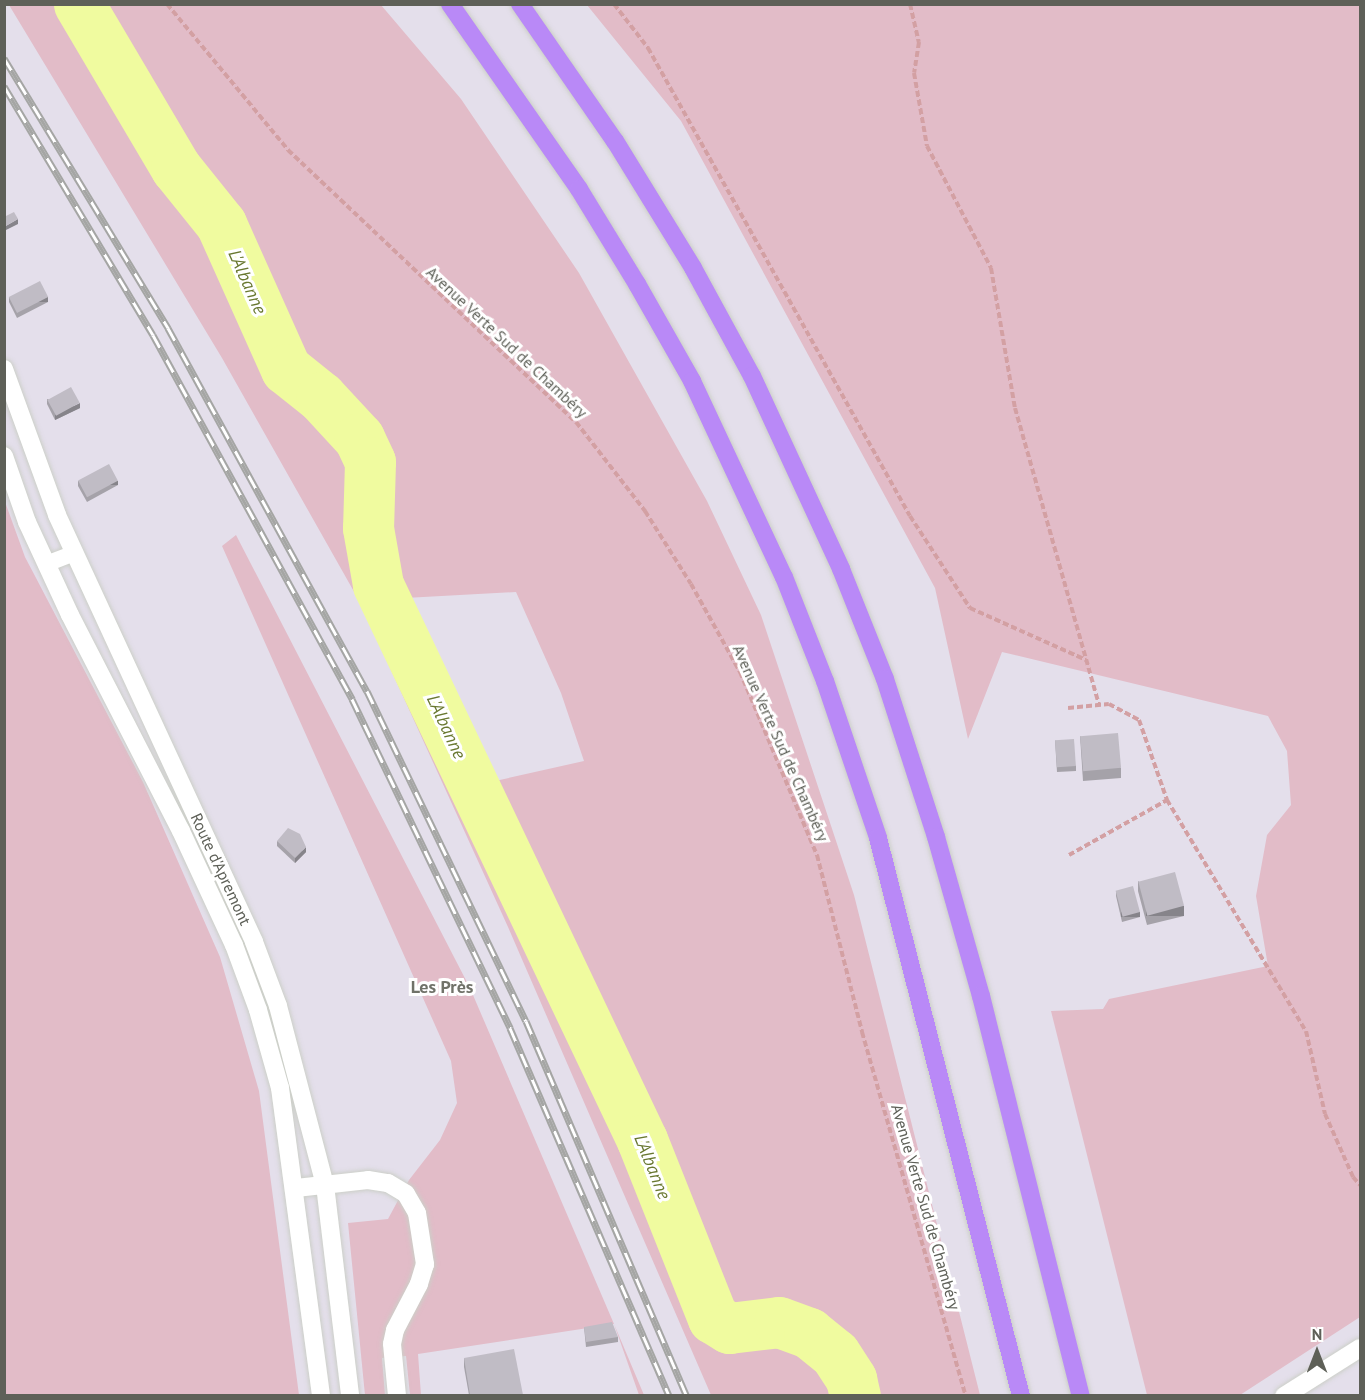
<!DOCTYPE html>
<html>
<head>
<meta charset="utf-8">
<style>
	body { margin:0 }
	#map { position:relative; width:1365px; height:1400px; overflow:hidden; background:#e4dfeb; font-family:"PT Sans",sans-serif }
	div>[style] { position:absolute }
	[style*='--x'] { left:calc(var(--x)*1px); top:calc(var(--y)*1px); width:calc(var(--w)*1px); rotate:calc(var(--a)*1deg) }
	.green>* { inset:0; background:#e2bcc8 }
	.river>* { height:51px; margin:-25.5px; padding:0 25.5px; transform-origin:25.5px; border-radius:25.5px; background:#f0fb9f }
	.path>* { height:4px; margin-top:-2px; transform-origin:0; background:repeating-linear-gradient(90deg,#d3a0a3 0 6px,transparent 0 9px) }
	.roads { filter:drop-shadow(0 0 2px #cccfc8) drop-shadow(0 0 2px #cccfc8) }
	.lane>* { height:16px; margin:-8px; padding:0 8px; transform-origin:8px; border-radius:8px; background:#fff }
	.street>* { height:18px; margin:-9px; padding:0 9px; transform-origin:9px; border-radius:9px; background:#fff }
	.secondary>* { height:18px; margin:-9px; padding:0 9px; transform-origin:9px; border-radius:9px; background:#fff }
	.highway>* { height:18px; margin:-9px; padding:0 9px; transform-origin:9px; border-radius:9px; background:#b989f7 }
	.rail>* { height:7px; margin-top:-3.5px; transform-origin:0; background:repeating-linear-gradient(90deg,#fff 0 14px,#a5a6a4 0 28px); box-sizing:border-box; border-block:2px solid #a5a6a4 }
	.wall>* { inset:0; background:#a5a2a9 }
	.shaded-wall>* { inset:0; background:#86848a; transform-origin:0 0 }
	.building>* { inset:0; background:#c0bcc5; transform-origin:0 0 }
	span { translate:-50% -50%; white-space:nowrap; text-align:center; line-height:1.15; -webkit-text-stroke:6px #fff; paint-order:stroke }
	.street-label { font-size:16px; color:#5e6058 }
	.water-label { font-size:18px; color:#697830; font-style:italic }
	.neighbourhood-label { font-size:18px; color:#707269; font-weight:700 }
	.frame { position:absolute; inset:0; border:6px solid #5e6058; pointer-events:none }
	.north { position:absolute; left:1287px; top:1322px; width:60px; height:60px; -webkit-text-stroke:4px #fff; paint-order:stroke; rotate:0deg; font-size:16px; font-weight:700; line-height:24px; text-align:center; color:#5e6058 }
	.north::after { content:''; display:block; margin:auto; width:21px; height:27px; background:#5e6058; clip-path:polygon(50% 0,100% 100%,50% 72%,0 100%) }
</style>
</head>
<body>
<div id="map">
	<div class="green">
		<i style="clip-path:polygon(evenodd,9px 5px,381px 5px,461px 99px,579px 273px,707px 501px,761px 615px,854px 895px,980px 1395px,711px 1395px,508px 927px,361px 604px,222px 358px,9px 5px,516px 592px,561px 693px,584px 761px,495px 781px,405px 598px,516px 592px)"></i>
		<i style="clip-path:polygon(587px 5px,1360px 5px,1360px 1317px,1240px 1395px,1147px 1395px,1051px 1011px,1103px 1009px,1109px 999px,1268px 966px,1256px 896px,1267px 835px,1291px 805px,1287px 751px,1268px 716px,1002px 652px,968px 739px,935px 588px,681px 121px)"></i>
		<i style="clip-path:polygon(4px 499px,25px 557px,143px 782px,220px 957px,259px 1091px,299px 1395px,5px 1395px)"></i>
		<i style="clip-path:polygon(236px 535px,470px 988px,614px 1324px,644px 1395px,639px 1395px,614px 1324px,418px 1354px,421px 1395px,410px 1395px,406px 1356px,382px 1358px,385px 1395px,365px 1395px,348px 1223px,388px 1219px,409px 1180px,440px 1140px,457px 1103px,451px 1061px,222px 546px)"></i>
	</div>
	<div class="river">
		<i style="--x:79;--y:4;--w:191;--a:59.4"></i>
		<i style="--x:176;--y:168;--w:72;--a:51.2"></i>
		<i style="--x:221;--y:224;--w:159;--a:65.9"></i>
		<i style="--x:286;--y:369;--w:45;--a:38.7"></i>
		<i style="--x:321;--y:397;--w:56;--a:47.2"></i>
		<i style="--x:359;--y:438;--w:26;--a:65"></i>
		<i style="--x:370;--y:462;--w:66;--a:91.7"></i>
		<i style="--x:368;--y:528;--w:58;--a:80"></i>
		<i style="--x:378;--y:585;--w:615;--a:64.56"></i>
		<i style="--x:642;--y:1140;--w:192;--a:68.3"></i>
		<i style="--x:713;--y:1318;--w:19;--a:32"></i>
		<i style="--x:729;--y:1328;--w:50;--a:-6.8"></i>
		<i style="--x:779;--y:1322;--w:32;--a:20"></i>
		<i style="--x:809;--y:1333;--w:33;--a:39"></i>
		<i style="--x:835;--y:1354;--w:30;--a:57"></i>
		<i style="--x:851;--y:1379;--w:17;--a:77"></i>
	</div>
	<div class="path">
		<i style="--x:167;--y:4;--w:190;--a:50.3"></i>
		<i style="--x:288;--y:150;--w:396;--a:43.4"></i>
		<i style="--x:576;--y:422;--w:113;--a:52.2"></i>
		<i style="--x:645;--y:511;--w:86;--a:57.8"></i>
		<i style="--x:691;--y:584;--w:101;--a:60.9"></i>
		<i style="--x:740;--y:672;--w:199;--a:67.2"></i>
		<i style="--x:817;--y:855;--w:183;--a:75.7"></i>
		<i style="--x:862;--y:1032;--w:379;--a:74.1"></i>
		<i style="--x:614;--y:4;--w:56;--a:52.3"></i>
		<i style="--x:648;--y:48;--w:536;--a:60.76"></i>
		<i style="--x:910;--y:516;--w:110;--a:56.9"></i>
		<i style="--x:970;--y:608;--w:127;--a:24.1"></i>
		<i style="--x:910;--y:4;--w:39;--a:77"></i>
		<i style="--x:919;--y:42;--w:31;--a:99"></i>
		<i style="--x:914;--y:73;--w:74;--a:79.9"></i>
		<i style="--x:927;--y:146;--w:138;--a:62.3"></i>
		<i style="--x:991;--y:268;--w:142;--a:80.3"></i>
		<i style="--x:1015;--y:408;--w:309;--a:74.2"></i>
		<i style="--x:1068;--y:708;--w:41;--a:-5.6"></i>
		<i style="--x:1109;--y:704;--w:34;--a:28"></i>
		<i style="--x:1139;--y:720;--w:85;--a:70.7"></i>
		<i style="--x:1167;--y:800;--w:270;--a:59"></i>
		<i style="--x:1306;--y:1031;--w:85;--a:77.1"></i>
		<i style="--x:1325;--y:1114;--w:69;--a:66"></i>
		<i style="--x:1353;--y:1177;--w:11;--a:49"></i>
		<i style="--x:1069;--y:855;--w:112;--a:-29.3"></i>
	</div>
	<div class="roads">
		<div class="lane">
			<i style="--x:46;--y:564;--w:31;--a:-21"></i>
		</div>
		<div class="street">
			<i style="--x:296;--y:1188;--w:72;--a:-6.3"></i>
			<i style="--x:368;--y:1180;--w:20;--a:9"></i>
			<i style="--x:388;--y:1183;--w:21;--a:31"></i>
			<i style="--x:406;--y:1194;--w:22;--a:60"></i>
			<i style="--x:417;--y:1213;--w:52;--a:81.1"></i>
			<i style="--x:425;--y:1264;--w:21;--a:107"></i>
			<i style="--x:419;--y:1284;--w:52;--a:117.6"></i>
			<i style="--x:395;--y:1330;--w:14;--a:102"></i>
			<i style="--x:392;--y:1344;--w:52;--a:84.5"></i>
		</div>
		<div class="secondary">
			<i style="--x:4;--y:369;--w:155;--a:70"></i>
			<i style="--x:57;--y:515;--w:470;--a:65.2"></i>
			<i style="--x:254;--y:942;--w:68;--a:69.4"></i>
			<i style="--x:278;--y:1006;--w:185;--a:75.3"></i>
			<i style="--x:325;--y:1185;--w:212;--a:83.2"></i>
			<i style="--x:4;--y:456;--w:70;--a:70.8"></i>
			<i style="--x:27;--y:522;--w:102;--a:65.2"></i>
			<i style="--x:70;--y:615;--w:243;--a:62.8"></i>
			<i style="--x:181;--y:831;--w:126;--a:65.1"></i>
			<i style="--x:234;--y:945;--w:69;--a:69.7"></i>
			<i style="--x:258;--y:1010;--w:81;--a:74.2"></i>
			<i style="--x:280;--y:1088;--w:311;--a:82.4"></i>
			<i style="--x:1284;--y:1396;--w:90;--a:-32.3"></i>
		</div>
		<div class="highway">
			<i style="--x:450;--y:4;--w:226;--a:55.1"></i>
			<i style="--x:579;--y:189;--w:111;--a:58.6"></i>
			<i style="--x:637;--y:284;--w:112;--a:60.4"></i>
			<i style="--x:692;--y:381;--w:217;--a:64.9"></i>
			<i style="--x:784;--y:577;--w:112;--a:68.5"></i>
			<i style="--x:825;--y:681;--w:166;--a:71.3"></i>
			<i style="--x:878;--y:838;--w:576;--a:75.63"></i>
			<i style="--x:520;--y:4;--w:167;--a:55.3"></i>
			<i style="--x:615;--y:141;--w:149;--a:58.4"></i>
			<i style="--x:693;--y:268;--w:123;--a:61.4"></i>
			<i style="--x:752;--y:376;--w:213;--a:65.2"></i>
			<i style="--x:841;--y:569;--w:118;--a:68.2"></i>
			<i style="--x:885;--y:679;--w:166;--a:72.1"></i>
			<i style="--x:936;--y:837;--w:165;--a:74.2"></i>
			<i style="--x:981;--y:996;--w:412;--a:76"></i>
		</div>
	</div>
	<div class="rail">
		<i style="--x:4;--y:58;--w:316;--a:58.7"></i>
		<i style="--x:168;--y:328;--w:414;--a:61.3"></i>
		<i style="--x:367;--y:691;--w:366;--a:64.3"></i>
		<i style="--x:526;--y:1021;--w:408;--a:66.8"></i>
		<i style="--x:4;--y:86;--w:290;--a:59.1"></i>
		<i style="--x:153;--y:335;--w:415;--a:61.3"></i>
		<i style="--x:352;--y:699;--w:365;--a:64.3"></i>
		<i style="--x:510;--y:1028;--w:401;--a:66.6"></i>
	</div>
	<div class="wall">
		<i style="clip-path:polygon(9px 297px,48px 302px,17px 318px,9px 302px)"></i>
		<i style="clip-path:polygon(47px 399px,80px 408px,55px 420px,47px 404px)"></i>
		<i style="clip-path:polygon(78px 481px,118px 485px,87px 502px,78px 486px)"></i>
		<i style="clip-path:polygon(1080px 736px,1121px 768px,1121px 778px,1083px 781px)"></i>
		<i style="clip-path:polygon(1055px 740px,1076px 766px,1076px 771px,1057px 772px)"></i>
		<i style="clip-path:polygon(277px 841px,306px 852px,295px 863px,277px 846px)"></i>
		<i style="clip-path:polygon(1138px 881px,1184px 916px,1147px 925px,1138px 891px)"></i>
		<i style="clip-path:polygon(1116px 891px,1140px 917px,1122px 922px,1116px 896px)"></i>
		<i style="clip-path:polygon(584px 1327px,618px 1337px,618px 1342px,586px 1347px)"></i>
		<i style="clip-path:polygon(464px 1358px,523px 1395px,469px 1395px,464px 1367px)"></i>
	</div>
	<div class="shaded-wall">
		<i style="clip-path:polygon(18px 219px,18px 224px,4px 231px,4px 227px)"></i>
		<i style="left:48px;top:297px;width:5px;height:35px;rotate:90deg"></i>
		<i style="clip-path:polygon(80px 403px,80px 408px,55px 420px,55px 415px)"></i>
		<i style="left:118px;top:481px;width:4px;height:35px;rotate:90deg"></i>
		<i style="clip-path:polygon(306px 847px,306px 852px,295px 863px,295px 858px)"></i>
		<i style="left:1184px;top:906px;width:10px;height:38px;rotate:90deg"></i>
		<i style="left:1140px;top:912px;width:5px;height:19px;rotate:90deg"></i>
	</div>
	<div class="building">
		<i style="clip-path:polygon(14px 212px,18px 219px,4px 227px,4px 217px)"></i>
		<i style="left:40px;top:281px;width:18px;height:35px;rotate:63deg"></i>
		<i style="left:71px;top:387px;width:18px;height:27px;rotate:61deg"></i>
		<i style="left:109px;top:464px;width:19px;height:35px;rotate:62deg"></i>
		<i style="left:1118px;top:733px;width:35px;height:38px;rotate:85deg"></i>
		<i style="left:1074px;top:739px;width:27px;height:19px;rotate:86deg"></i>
		<i style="clip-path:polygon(288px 828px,300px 834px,306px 847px,295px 858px,277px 841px)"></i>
		<i style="left:1175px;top:872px;width:35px;height:38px;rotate:75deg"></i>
		<i style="left:1133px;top:886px;width:27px;height:18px;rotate:75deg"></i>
		<i style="clip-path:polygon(612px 1322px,618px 1337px,586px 1342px,584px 1327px)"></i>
		<i style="clip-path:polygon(514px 1349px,523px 1395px,470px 1395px,464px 1358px)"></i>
	</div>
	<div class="street-label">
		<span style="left:507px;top:342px;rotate:43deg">Avenue Verte Sud de Chambéry</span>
		<span style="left:781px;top:743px;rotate:66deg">Avenue Verte Sud de Chambéry</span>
		<span style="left:221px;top:869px;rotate:65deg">Route d'Apremont</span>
		<span style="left:926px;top:1207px;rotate:74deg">Avenue Verte Sud de Chambéry</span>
	</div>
	<div class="water-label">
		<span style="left:247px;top:282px;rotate:66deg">L'Albanne</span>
		<span style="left:446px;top:727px;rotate:65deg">L'Albanne</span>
		<span style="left:652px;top:1167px;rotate:68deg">L'Albanne</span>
	</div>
	<div class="neighbourhood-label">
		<span style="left:442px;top:987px">Les Près</span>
	</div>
	<div class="frame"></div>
	<div class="north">N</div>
</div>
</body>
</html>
